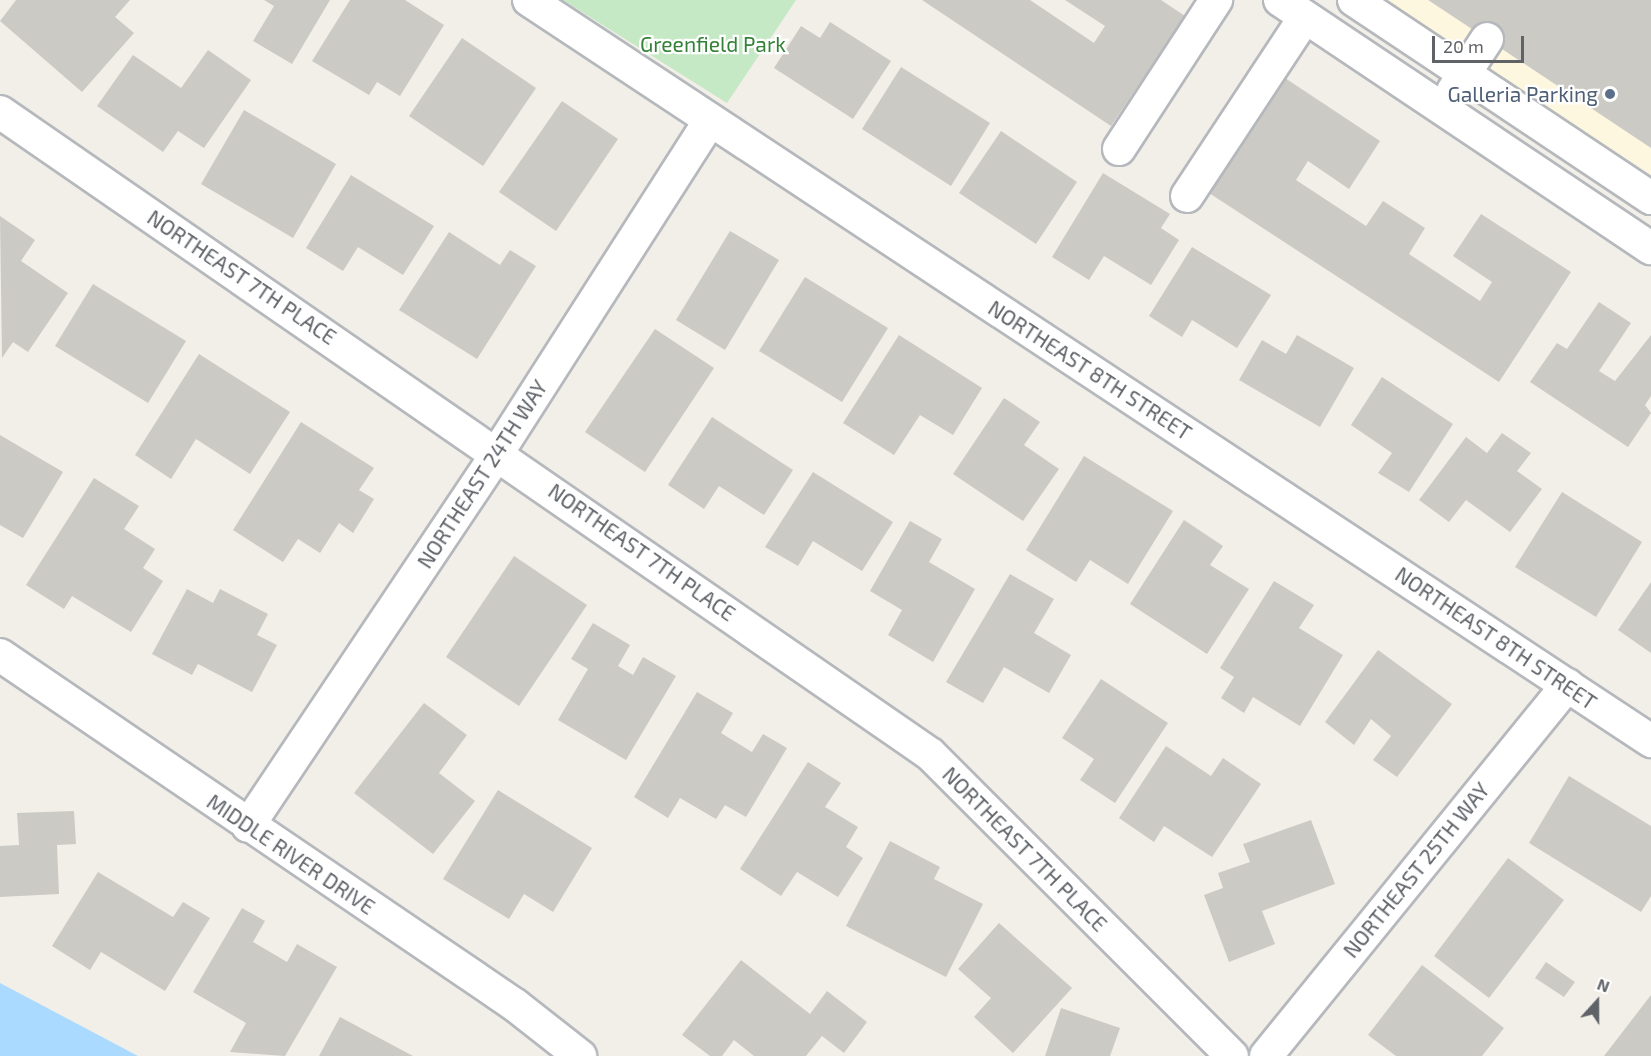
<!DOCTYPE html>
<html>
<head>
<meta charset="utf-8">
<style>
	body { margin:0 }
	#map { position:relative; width:1651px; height:1056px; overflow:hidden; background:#f1efe8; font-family:"Exo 2",sans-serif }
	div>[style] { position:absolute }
	.commercial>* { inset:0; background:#fef7e0 }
	.green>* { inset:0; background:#c5e8c5 }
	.water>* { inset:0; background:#aadaff }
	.building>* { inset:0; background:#cccac5 }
	.roads { filter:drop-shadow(2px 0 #b5b8bc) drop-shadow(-2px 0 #b5b8bc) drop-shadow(0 2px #b5b8bc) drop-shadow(0 -2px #b5b8bc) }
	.minor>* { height:32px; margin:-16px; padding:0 16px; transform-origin:16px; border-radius:16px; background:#fff }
	.dots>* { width:16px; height:16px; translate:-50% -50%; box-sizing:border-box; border:3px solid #fff; border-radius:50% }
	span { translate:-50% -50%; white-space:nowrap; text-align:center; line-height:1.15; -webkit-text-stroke:4.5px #fff; paint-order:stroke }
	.park-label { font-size:21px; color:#348238 }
	.service-label { font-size:21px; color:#4e5e75 }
	.right { translate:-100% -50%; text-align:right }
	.street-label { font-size:21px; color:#5f6368 }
	.north { position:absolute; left:1567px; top:972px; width:60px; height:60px; -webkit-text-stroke:4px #fff; paint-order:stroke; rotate:21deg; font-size:16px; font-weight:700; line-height:24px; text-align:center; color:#5f6368 }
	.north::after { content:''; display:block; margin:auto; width:21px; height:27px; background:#5f6368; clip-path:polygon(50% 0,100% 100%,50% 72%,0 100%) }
	.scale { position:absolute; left:1432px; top:36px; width:92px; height:27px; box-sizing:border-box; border:3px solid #5f6368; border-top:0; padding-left:8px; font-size:18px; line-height:21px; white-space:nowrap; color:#5f6368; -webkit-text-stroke:4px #fff; paint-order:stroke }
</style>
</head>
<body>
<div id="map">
	<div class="commercial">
		<i style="clip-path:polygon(1382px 0,1651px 0,1651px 175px)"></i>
	</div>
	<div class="green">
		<i style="clip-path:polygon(563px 0,796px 0,727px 103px)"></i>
	</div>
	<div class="water">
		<i style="clip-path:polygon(0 983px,138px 1056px,0 1056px)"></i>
	</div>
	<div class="building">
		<i style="clip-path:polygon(16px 0,130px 0,115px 17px,134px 33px,82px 92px,0 21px)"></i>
		<i style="clip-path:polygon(264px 0,330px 0,292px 64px,253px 41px,274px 6px)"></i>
		<i style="clip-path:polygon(350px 0,405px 0,444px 25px,400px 96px,377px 82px,369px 95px,312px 61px)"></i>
		<i style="clip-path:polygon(922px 0,1030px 0,1094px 43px,1105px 26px,1065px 0,1161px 0,1185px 16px,1111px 126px)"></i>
		<i style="clip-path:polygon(1428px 0,1651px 0,1651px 148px,1487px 39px)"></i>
		<i style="clip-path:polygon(830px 22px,891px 61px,853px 119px,774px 68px,801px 26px,820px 38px)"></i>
		<i style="clip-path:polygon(462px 38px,536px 88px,483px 166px,409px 116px)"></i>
		<i style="clip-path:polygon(208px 50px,251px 80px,204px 148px,178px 131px,163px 152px,97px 106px,133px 55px,181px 88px)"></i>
		<i style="clip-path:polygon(901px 67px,990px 123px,951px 186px,862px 129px)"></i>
		<i style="clip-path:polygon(1285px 78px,1380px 141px,1349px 189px,1308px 161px,1296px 180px,1366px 226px,1383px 201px,1425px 228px,1409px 254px,1480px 301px,1492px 282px,1453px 256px,1481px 214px,1571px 272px,1499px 382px,1209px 193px)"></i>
		<i style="clip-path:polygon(562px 101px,618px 139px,556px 231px,499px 192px)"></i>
		<i style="clip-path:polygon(244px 110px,336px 164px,293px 238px,201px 184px)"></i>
		<i style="clip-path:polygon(1001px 131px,1077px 182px,1036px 244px,959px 193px)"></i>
		<i style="clip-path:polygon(1103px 173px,1170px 214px,1161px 228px,1179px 240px,1151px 285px,1104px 256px,1089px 280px,1052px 257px)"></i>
		<i style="clip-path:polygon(351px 175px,434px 226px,403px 275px,358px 247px,343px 271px,306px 248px)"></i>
		<i style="clip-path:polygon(0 216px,35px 240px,21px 261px,68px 293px,28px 352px,13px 342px,2px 358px)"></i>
		<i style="clip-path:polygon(730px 231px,779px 260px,725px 350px,676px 320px)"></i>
		<i style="clip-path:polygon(449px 232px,500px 265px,510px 250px,536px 266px,477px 359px,399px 310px)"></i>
		<i style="clip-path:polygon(1192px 247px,1271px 295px,1237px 348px,1192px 320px,1182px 337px,1149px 316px)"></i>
		<i style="clip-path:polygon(805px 277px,888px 328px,842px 402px,759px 351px)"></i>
		<i style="clip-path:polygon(93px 284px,186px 341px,148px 403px,55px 346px)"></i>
		<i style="clip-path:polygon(1599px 302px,1631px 323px,1599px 371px,1615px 381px,1651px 335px,1651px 396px,1645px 405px,1651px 413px,1628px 447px,1530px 382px,1557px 343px,1567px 349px)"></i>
		<i style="clip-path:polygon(655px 329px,714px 368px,645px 472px,585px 432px)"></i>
		<i style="clip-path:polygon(899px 335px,982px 388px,953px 435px,920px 415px,894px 455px,843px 423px)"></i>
		<i style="clip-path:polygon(1297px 335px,1354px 368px,1320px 427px,1239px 380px,1262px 340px,1286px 354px)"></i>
		<i style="clip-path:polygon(199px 354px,290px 412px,250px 474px,196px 439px,171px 479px,135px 455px)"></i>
		<i style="clip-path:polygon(1382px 377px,1453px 424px,1409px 492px,1378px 473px,1392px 453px,1351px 425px)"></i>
		<i style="clip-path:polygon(1004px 398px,1040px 422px,1024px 445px,1059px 469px,1023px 521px,953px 474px)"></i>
		<i style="clip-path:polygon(712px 417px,793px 470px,764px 515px,719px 486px,704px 509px,668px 485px)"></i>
		<i style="clip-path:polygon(301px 422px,374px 468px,359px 490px,374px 499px,353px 533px,339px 523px,320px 553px,298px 539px,283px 562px,233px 530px)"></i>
		<i style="clip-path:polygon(1502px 433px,1531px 453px,1517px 471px,1542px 489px,1510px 532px,1466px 500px,1449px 522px,1419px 500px,1466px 437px,1487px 453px)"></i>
		<i style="clip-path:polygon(0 435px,63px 472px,23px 538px,0 525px)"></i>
		<i style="clip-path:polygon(1084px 456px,1173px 511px,1128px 584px,1090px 560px,1076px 582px,1026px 550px)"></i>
		<i style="clip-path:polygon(813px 472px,893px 522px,862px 571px,813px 541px,798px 566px,765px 547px)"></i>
		<i style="clip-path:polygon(94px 478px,139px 506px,124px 529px,155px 549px,143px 568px,163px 581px,131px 632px,72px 596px,64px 609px,26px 585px)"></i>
		<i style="clip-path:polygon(1562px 492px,1642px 542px,1596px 617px,1515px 567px)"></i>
		<i style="clip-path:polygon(1184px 520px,1223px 546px,1210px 565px,1249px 589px,1207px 654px,1130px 604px)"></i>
		<i style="clip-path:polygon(910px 521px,942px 539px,929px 562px,975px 589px,933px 662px,888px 635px,902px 610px,870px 591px)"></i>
		<i style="clip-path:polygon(514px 556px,587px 605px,519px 706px,446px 657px)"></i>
		<i style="clip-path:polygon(1010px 574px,1054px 599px,1034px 633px,1071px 655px,1049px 693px,1004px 667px,983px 703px,946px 682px)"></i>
		<i style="clip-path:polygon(1274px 581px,1314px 605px,1299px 628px,1343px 655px,1300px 726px,1253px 697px,1244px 713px,1221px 698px,1234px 677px,1220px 668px)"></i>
		<i style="clip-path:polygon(1651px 582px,1651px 653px,1618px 630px)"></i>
		<i style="clip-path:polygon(187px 589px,213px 603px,220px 589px,268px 614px,257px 635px,277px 645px,252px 692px,198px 664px,192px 675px,152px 654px)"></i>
		<i style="clip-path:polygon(593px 623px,630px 645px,618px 666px,633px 675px,643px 657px,676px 676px,626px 760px,558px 720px,588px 669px,571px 659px)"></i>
		<i style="clip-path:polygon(1378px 650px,1452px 704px,1397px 777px,1373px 760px,1391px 736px,1371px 719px,1354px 745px,1325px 722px)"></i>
		<i style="clip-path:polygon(1101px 679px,1168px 723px,1115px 803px,1080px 780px,1094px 759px,1062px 738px)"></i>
		<i style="clip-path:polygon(697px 692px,733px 713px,721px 733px,752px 752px,763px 734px,787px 748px,746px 817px,725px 805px,716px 819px,680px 798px,668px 818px,634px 797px)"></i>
		<i style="clip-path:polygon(424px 703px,467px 735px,439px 773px,475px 801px,433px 854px,354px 793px)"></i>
		<i style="clip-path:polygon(1166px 746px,1211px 776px,1223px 758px,1261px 784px,1212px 857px,1164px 826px,1154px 842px,1119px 818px)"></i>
		<i style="clip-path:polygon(808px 762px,841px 783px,825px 807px,858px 827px,846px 847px,863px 858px,838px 897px,797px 872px,781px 896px,740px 869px)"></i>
		<i style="clip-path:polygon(1569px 776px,1651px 826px,1651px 896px,1641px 912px,1529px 843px)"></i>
		<i style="clip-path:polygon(498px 790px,592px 848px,553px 912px,524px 894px,509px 919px,443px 879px)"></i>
		<i style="clip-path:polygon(74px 811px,76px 844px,57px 845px,59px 894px,0 897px,0 846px,19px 845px,17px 813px)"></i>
		<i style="clip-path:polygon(1311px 820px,1335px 884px,1262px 911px,1275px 944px,1229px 962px,1204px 895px,1223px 888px,1218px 873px,1250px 862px,1243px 844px)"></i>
		<i style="clip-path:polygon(890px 841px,940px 867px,934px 879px,983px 904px,946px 977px,846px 926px)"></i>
		<i style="clip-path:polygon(1508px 858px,1564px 900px,1489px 998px,1434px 956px)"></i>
		<i style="clip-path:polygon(98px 872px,173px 917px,183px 902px,210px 918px,165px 991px,101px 952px,90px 970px,52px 946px)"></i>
		<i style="clip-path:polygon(242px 908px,265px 921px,253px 942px,287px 962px,297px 944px,337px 967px,285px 1056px,230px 1052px,246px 1023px,193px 992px)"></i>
		<i style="clip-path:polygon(999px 923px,1072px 988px,1013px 1053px,974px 1017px,991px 998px,958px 969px)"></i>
		<i style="clip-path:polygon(741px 960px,810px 1014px,827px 991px,867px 1022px,844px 1053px,822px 1036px,806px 1056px,754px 1056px,734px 1040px,722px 1056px,710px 1056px,682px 1035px)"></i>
		<i style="clip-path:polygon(1546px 962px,1575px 982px,1564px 997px,1535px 978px)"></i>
		<i style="clip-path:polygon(1422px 965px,1504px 1028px,1482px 1056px,1396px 1056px,1368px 1035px)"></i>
		<i style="clip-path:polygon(1651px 995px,1651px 1056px,1604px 1056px)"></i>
		<i style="clip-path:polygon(1061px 1008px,1120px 1028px,1110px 1056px,1045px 1056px)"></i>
		<i style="clip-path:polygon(340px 1017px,413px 1056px,319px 1056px)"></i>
	</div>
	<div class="roads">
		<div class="minor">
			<i style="left:529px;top:0;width:1345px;rotate:33.44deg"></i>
			<i style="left:1280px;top:0;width:446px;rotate:33.8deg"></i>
			<i style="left:1354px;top:0;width:357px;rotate:33.7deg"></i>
			<i style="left:1453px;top:91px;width:62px;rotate:-56.8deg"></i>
			<i style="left:0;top:112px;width:1130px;rotate:34.62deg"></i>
			<i style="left:930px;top:754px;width:427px;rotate:45deg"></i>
			<i style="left:1119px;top:149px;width:178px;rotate:-56.9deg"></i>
			<i style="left:1187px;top:196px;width:214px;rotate:-56.6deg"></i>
			<i style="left:0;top:655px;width:623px;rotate:34.2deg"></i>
			<i style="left:515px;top:1005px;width:83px;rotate:38.1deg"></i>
			<i style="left:248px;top:826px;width:450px;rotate:-56.2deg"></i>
			<i style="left:498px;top:452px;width:394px;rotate:-57.4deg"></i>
			<i style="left:1266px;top:1056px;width:478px;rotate:-50.9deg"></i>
		</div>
	</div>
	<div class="dots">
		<i style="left:1610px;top:94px;background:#5c6f8a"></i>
	</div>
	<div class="park-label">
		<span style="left:713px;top:44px">Greenfield Park</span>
	</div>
	<div class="service-label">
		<span class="right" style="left:1598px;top:94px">Galleria Parking</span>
	</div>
	<div class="street-label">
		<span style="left:242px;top:277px;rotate:34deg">NORTHEAST 7TH PLACE</span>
		<span style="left:1090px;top:370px;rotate:33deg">NORTHEAST 8TH STREET</span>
		<span style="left:482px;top:474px;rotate:-57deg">NORTHEAST 24TH WAY</span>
		<span style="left:642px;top:552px;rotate:35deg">NORTHEAST 7TH PLACE</span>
		<span style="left:1496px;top:638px;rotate:34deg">NORTHEAST 8TH STREET</span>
		<span style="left:1025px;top:849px;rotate:45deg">NORTHEAST 7TH PLACE</span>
		<span style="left:291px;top:854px;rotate:34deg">MIDDLE RIVER DRIVE</span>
		<span style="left:1416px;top:870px;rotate:-51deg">NORTHEAST 25TH WAY</span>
	</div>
	<div class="north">N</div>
	<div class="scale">20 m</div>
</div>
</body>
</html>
